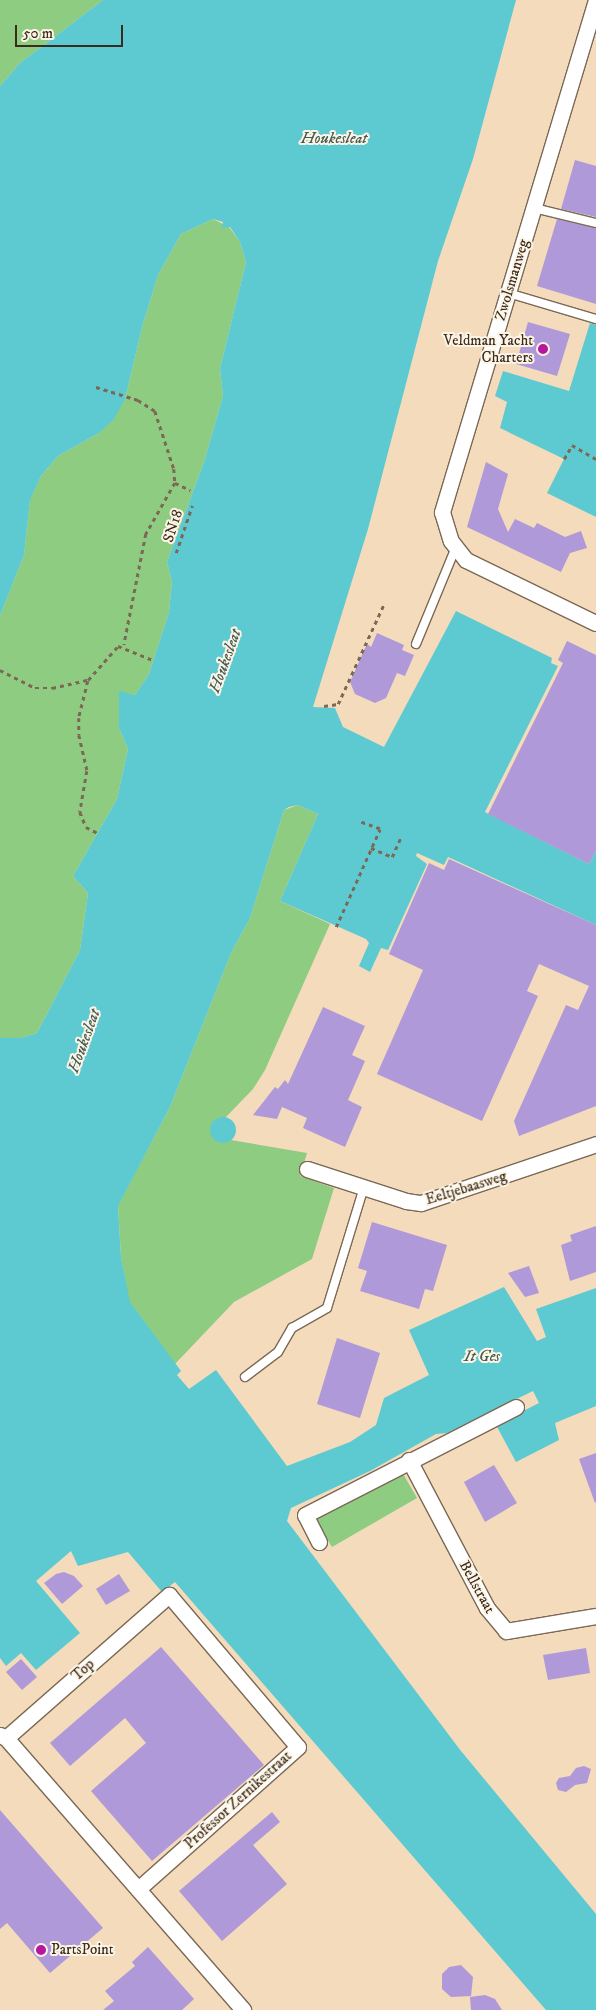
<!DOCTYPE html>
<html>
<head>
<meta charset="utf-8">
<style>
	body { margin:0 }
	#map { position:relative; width:596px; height:2010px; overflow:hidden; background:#f3dbbb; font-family:"IM FELL DW Pica",serif }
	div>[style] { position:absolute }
	.green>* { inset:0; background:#8ecc82 }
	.water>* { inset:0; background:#5dcad1 }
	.round { border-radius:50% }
	.building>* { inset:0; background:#af99d8 }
	.path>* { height:2.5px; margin-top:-1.25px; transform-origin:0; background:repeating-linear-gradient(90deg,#7b6855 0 4px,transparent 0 8px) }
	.roads { filter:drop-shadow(1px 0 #7b6855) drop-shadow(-1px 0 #7b6855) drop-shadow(0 1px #7b6855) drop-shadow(0 -1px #7b6855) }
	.service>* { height:8px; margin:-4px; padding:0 4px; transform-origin:4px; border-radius:4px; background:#fff }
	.minor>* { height:15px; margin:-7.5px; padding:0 7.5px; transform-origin:7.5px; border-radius:7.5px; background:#fff }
	.dots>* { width:14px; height:14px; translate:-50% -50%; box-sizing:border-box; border:2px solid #fcf5e5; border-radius:50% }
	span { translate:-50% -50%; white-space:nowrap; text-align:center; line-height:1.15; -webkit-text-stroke:4px #fcf5e5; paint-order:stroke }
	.street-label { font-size:15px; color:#3b2a1e }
	.poi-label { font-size:15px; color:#3b2a1e }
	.right { translate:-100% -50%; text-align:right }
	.left { translate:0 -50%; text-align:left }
	.water-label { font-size:16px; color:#455a54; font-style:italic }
	.scale { position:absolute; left:15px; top:25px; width:108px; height:22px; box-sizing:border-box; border:2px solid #3b2a1e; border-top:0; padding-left:6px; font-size:15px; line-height:18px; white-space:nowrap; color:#3b2a1e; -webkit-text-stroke:4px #fcf5e5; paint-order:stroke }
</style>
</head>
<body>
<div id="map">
	<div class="green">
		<i style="clip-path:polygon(0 0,103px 0,20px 63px,0 86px)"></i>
		<i style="clip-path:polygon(213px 219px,229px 227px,240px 242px,246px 262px,220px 368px,223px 396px,204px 462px,167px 562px,172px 582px,169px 612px,149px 674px,135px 695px,119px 692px,119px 728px,128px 749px,117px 799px,73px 876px,88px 893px,80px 950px,37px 1033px,21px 1038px,0 1038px,0 616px,24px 555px,30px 499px,41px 476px,58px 456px,99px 433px,125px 399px,143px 324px,158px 275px,181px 234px)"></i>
		<i style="clip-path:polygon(298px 805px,318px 814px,280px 901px,330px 924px,265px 1070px,253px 1089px,226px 1117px,231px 1140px,307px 1153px,300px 1176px,334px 1188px,312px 1259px,234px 1302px,175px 1364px,129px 1302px,121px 1257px,118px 1205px,170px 1107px,231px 953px,250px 918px,284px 810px)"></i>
		<i style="clip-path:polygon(402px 1472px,417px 1498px,332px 1547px,313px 1517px)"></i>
	</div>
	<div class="water">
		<i style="clip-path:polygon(103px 0,516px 0,473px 159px,438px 261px,368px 529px,313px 707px,335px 708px,343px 727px,384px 747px,456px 611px,552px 658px,551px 663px,558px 666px,485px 812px,589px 864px,596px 851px,596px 925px,448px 857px,444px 865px,417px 853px,416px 856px,427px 864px,388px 950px,381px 948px,370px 972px,359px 966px,369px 943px,366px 939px,280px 901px,318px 814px,298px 805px,289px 807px,284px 810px,250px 918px,231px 953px,170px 1107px,118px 1206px,121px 1257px,130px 1302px,181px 1371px,177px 1375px,189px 1389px,216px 1370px,287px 1466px,350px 1442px,376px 1425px,384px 1398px,429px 1375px,409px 1330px,504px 1287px,537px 1341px,546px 1337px,536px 1309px,596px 1288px,596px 1406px,555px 1423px,559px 1440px,516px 1462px,496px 1425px,539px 1403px,533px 1391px,447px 1433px,436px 1434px,370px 1471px,291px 1508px,287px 1521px,461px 1751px,596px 1914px,596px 2010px,546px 2010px,175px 1582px,162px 1592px,128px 1552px,78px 1566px,71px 1551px,36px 1581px,80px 1633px,36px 1670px,21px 1653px,6px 1666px,0 1658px,0 1038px,21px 1038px,37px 1033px,80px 950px,88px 893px,73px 876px,117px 799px,128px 749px,119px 728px,119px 691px,135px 695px,149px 674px,169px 612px,172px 582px,167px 562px,204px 462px,223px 396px,220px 368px,246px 262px,240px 242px,230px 227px,222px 228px,223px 222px,213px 219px,181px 234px,158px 275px,143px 324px,125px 399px,114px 419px,99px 433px,58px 456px,41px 476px,30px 500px,24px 555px,0 616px,0 86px,20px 63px)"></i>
		<i style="clip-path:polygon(590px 323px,596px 325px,596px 517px,547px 493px,564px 459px,500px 428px,507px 402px,495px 396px,503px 371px,569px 391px)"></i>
		<i class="round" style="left:210px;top:1117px;width:26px;height:26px"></i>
	</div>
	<div class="building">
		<i style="clip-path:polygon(575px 160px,596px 166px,596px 217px,561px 209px)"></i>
		<i style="clip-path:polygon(557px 219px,596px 228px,596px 304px,537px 286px)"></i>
		<i style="clip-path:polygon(528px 322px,570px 334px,557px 376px,516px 364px)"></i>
		<i style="clip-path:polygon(486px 462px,508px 474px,498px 509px,508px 532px,515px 519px,534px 528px,537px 523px,565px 537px,581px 531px,587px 548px,570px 553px,561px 572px,467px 527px)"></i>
		<i style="clip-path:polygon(377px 633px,404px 645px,402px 650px,414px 655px,405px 676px,397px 673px,386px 698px,375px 703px,355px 694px,350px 682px,367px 644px,371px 647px)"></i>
		<i style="clip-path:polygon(567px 641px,596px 655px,596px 851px,589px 864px,488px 814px,563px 663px,558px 660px)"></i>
		<i style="clip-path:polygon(449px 859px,596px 925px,596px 1106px,519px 1136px,514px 1121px,566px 1005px,578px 1010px,589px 986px,539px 964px,527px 991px,538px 996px,482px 1121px,377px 1074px,423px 970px,389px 954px,429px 863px,444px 870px)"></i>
		<i style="clip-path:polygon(323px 1007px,365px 1026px,352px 1055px,365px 1061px,348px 1100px,362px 1107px,345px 1147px,303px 1128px,307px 1118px,282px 1107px,277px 1119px,253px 1115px,275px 1087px,278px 1089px,285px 1080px,288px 1084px)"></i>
		<i style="clip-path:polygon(372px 1222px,447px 1245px,433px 1291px,425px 1289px,419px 1309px,360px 1291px,367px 1271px,358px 1268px)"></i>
		<i style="clip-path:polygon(596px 1226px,596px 1272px,570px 1281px,561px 1245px,572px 1241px,570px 1235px)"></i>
		<i style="clip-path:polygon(529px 1266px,539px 1293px,525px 1297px,508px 1273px)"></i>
		<i style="clip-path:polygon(337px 1338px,380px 1353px,360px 1418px,317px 1404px)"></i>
		<i style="clip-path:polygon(596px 1453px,596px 1502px,595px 1503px,579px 1459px)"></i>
		<i style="clip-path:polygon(494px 1465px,517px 1503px,485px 1522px,464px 1482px)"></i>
		<i style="clip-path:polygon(64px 1572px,74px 1576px,83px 1586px,62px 1604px,44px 1583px,56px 1574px)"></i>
		<i style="clip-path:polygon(119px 1574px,130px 1591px,106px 1605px,96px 1589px)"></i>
		<i style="clip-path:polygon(161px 1647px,264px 1765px,152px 1861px,91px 1791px,146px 1743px,125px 1718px,70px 1766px,50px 1743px)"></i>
		<i style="clip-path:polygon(586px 1648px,590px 1673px,548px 1680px,543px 1655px)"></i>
		<i style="clip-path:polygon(21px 1659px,37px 1677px,22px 1690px,6px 1672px)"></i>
		<i style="clip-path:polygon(584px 1766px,591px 1769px,587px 1783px,575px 1785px,566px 1792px,558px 1790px,556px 1783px,559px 1778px,570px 1776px,576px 1768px)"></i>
		<i style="clip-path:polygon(0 1810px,103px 1928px,50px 1973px,7px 1923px,0 1929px)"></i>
		<i style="clip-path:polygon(272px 1812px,280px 1822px,253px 1845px,287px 1884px,222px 1941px,179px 1891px)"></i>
		<i style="clip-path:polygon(148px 1947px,194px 1999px,182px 2010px,103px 2010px,114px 2001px,105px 1991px,135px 1966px,132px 1962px)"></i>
		<i style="clip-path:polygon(461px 1965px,473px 1977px,471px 1996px,451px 1997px,442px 1989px,442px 1974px,449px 1967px)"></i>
		<i style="clip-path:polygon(485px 1995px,495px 1999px,502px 2010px,471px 2010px,470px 1997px)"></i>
	</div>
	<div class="path">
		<i style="left:96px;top:387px;width:44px;rotate:17.2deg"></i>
		<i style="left:138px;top:400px;width:20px;rotate:33deg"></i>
		<i style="left:155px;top:411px;width:61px;rotate:71.9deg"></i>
		<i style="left:174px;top:469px;width:14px;rotate:86deg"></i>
		<i style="left:175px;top:483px;width:59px;rotate:119.6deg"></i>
		<i style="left:146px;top:534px;width:113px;rotate:101.2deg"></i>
		<i style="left:564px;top:459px;width:16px;rotate:-60deg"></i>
		<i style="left:572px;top:445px;width:28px;rotate:30deg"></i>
		<i style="left:175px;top:483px;width:17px;rotate:25deg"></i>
		<i style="left:176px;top:553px;width:50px;rotate:-71.2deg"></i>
		<i style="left:0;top:670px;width:39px;rotate:27deg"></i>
		<i style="left:35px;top:688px;width:17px"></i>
		<i style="left:52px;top:688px;width:37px;rotate:-13deg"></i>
		<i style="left:88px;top:680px;width:45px;rotate:-48.6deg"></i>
		<i style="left:118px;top:646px;width:38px;rotate:22deg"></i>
		<i style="left:88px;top:681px;width:38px;rotate:104deg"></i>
		<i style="left:79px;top:718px;width:17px;rotate:90deg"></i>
		<i style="left:79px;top:735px;width:37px;rotate:77deg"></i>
		<i style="left:87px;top:771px;width:42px;rotate:99.7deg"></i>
		<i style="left:80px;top:812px;width:16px;rotate:68deg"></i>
		<i style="left:86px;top:827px;width:13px;rotate:27deg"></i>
		<i style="left:324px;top:706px;width:14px;rotate:-8deg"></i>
		<i style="left:338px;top:704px;width:110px;rotate:-65.3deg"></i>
		<i style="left:371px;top:848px;width:23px;rotate:23deg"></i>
		<i style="left:392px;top:857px;width:22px;rotate:-66deg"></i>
		<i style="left:336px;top:927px;width:107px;rotate:-65.8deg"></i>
		<i style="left:380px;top:829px;width:23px;rotate:-160deg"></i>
	</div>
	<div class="roads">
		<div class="service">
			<i style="left:534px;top:208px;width:64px;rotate:13.6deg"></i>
			<i style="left:508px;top:293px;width:92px;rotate:16.5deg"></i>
			<i style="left:416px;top:644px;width:105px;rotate:-67.6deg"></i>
			<i style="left:245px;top:1377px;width:41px;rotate:-37.1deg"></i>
			<i style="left:278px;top:1352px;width:28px;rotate:-60deg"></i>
			<i style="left:292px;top:1328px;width:40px;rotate:-29.7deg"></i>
			<i style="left:327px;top:1308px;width:127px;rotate:-73deg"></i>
		</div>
		<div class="minor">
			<i style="left:596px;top:0;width:535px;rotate:106.74deg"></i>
			<i style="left:442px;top:512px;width:30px;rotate:73deg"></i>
			<i style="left:451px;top:541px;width:24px;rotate:52deg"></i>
			<i style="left:466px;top:560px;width:144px;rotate:25.9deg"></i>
			<i style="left:307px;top:1169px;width:104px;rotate:17.9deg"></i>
			<i style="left:406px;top:1201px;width:15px;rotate:8deg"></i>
			<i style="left:421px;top:1203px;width:185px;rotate:-18.6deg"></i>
			<i style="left:409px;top:1460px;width:167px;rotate:62.2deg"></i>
			<i style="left:487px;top:1608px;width:30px;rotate:50deg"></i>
			<i style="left:506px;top:1631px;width:91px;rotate:-9.5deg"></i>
			<i style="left:319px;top:1542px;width:30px;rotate:-117deg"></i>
			<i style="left:305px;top:1515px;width:237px;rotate:-27.1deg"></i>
			<i style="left:0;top:1735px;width:7px;rotate:27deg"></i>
			<i style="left:6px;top:1738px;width:217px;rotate:-41.3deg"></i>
			<i style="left:169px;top:1595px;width:199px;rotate:49.7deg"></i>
			<i style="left:298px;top:1747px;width:214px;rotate:138.4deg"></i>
			<i style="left:6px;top:1738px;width:361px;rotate:48.9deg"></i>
		</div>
	</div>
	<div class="dots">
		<i style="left:543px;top:349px;background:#b5179e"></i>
		<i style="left:41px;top:1950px;background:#b5179e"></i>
	</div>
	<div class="street-label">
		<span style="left:512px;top:280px;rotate:-73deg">Zwolsmanweg</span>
		<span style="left:173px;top:526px;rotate:-72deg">SN18</span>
		<span style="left:466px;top:1188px;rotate:-17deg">Eeltjebaasweg</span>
		<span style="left:477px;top:1587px;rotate:61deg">Bellstraat</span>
		<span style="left:83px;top:1670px;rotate:-42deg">Top</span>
		<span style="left:238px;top:1800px;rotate:-42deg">Professor Zernikestraat</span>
	</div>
	<div class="poi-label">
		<span class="right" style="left:533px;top:349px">Veldman Yacht<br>Charters</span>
		<span class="left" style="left:51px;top:1950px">PartsPoint</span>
	</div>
	<div class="water-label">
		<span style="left:334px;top:138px">Houkesleat</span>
		<span style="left:225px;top:661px;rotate:-70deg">Houkesleat</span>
		<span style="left:84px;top:1041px;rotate:-70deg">Houkesleat</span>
		<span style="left:482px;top:1356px">It Ges</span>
	</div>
	<div class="scale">50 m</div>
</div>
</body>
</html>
